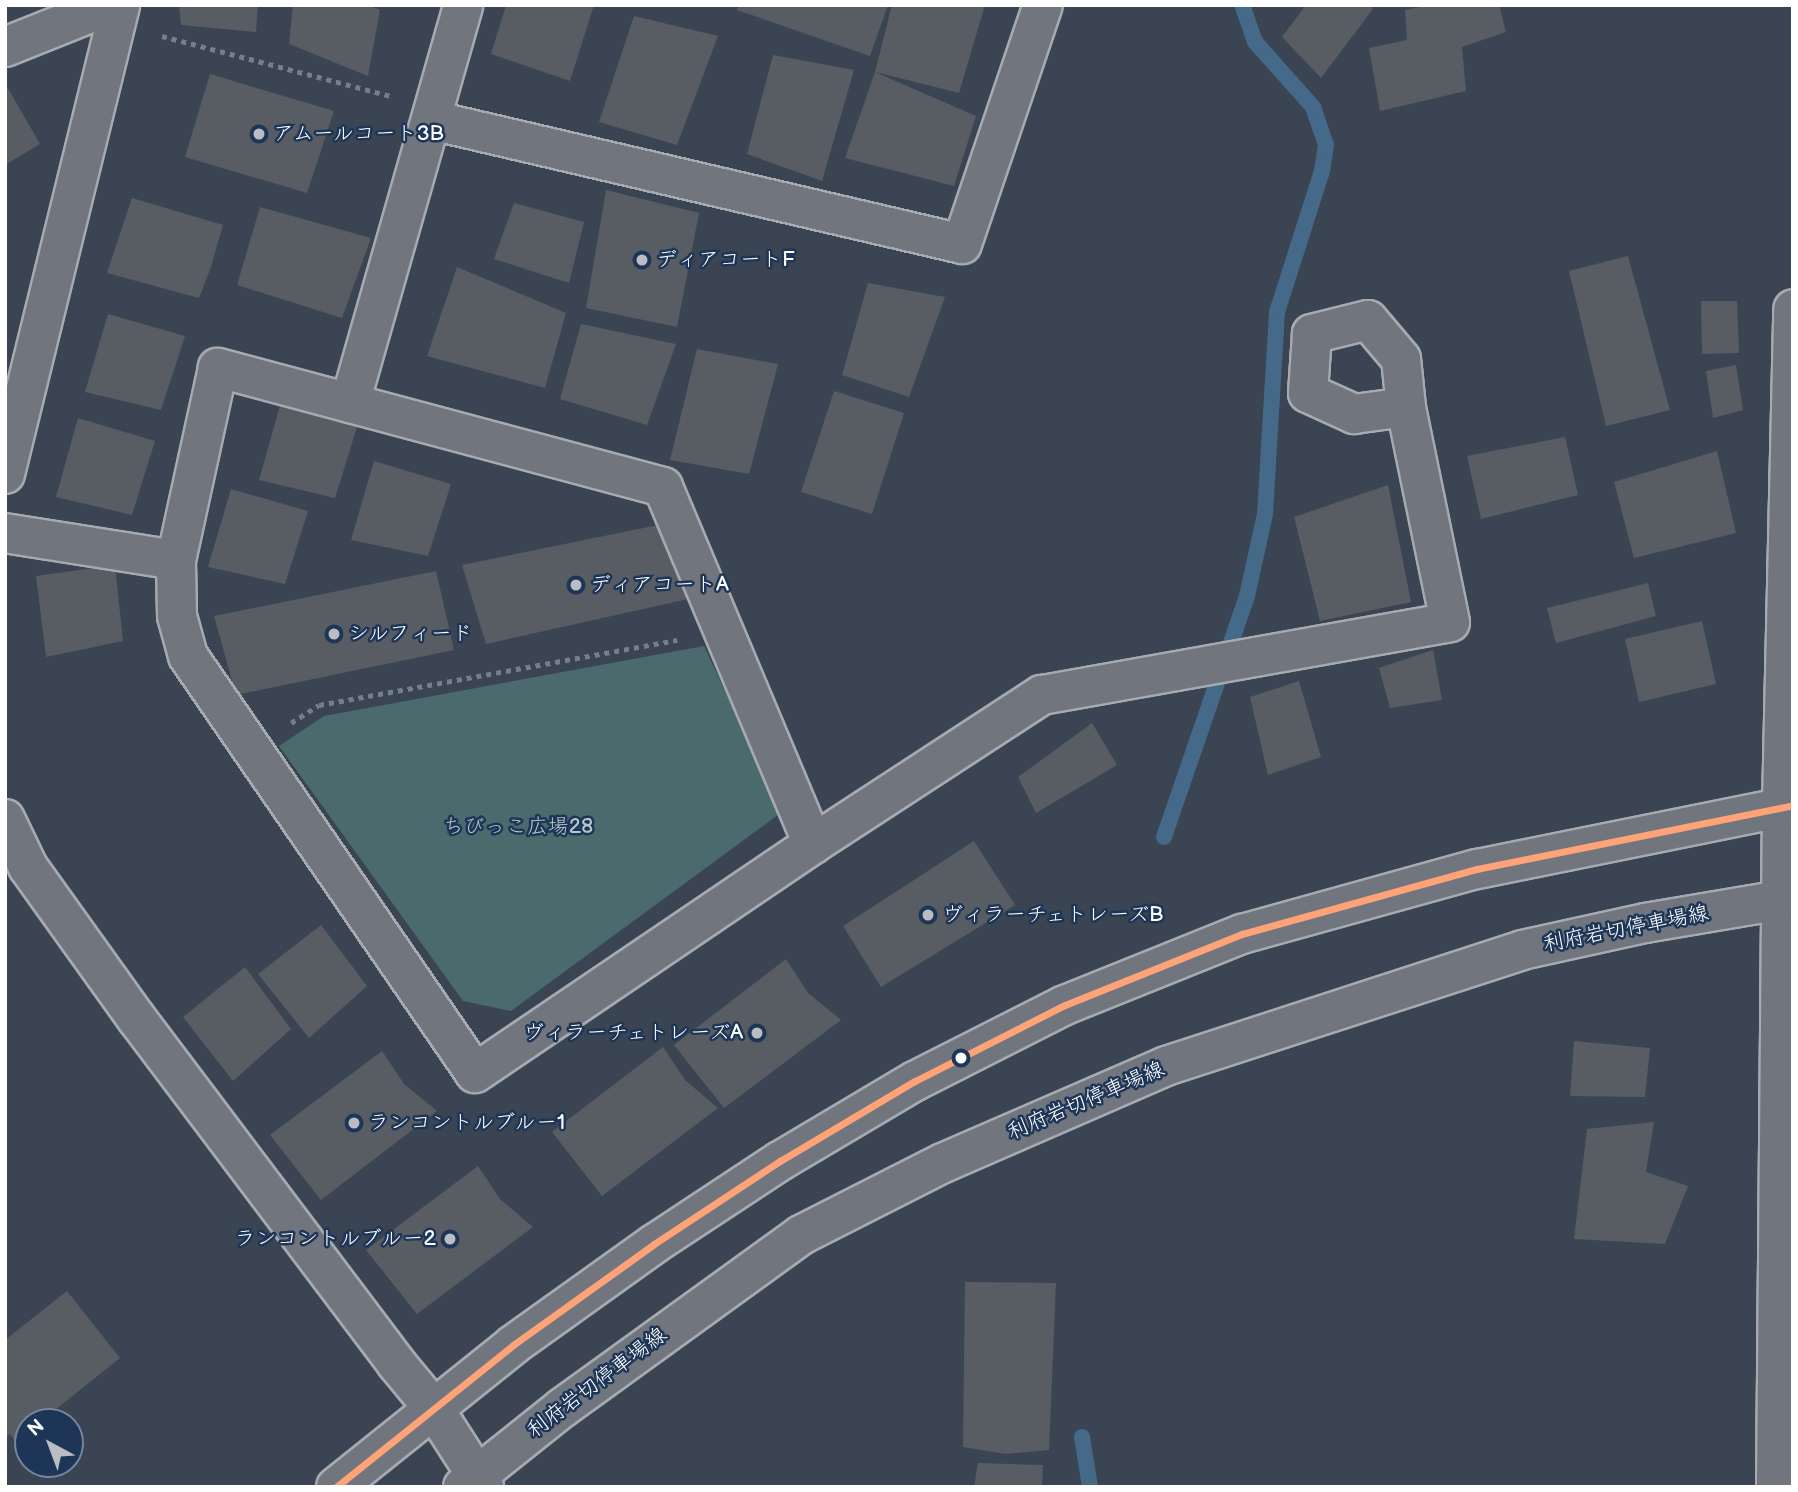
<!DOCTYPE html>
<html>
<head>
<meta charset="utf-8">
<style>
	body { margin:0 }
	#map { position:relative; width:1798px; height:1492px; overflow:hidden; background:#3a4452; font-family:"Balsamiq Sans","Klee One",sans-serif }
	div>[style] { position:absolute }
	.green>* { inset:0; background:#4a6a6e }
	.stream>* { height:16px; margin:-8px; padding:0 8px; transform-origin:8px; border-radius:8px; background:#456989 }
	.building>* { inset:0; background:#585d64 }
	.path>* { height:4.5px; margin-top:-2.25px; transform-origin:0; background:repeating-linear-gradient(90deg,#777e86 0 5px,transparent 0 10px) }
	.roads { filter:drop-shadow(2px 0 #a6abb1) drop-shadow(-2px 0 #a6abb1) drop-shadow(0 2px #a6abb1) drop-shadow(0 -2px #a6abb1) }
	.minor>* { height:38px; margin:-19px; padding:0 19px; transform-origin:19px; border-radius:19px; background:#70757e }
	.major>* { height:38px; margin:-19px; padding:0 19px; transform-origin:19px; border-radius:19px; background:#70757e }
	.bus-1>* { height:7px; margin:-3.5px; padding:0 3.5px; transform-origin:3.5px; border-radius:3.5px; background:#fea277 }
	.dots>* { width:19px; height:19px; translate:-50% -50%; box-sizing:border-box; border:4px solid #1d3557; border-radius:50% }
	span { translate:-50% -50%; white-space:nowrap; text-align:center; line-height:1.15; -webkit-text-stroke:5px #1d3557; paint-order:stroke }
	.poi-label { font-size:21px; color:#fff }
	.left { translate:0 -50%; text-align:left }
	.right { translate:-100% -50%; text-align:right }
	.park-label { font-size:21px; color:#b8c6c7 }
	.street-label { font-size:21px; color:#fff }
	.frame { position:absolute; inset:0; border:7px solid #fff; pointer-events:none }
	.north { position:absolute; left:14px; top:1408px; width:70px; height:70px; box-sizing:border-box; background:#1d3557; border:2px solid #77869a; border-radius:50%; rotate:319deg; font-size:19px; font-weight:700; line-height:28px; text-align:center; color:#fff }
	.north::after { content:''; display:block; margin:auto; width:24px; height:32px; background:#babec2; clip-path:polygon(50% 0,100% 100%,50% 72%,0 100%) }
</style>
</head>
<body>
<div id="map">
	<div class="green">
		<i style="clip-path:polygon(704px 646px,782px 812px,511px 1011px,463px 1001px,279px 746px,324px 716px)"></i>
	</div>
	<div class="stream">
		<i style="left:1164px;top:837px;width:255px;rotate:-71deg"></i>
		<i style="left:1247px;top:596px;width:84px;rotate:-77.6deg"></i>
		<i style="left:1265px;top:514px;width:202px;rotate:-86.6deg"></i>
		<i style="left:1277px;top:312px;width:148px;rotate:-72.3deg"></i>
		<i style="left:1322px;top:171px;width:26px;rotate:-81deg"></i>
		<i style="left:1326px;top:145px;width:40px;rotate:-108.9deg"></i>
		<i style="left:1313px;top:107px;width:87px;rotate:-131.7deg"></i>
		<i style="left:1255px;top:42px;width:39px;rotate:-109deg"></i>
		<i style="left:1082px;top:1437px;width:51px;rotate:80.9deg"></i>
	</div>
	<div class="building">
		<i style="clip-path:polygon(179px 5px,258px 5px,256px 32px,181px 25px)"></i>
		<i style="clip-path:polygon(293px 5px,368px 5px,380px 10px,368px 76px,289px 44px)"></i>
		<i style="clip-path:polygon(506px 5px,594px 5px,570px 81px,491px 54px)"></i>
		<i style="clip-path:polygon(739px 5px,888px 5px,870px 56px,737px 10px)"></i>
		<i style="clip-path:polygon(892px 5px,985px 5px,959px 93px,875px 72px)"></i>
		<i style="clip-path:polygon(1306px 5px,1369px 5px,1373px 9px,1321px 78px,1282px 37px)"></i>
		<i style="clip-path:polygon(1430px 5px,1499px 5px,1506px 32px,1462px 47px,1466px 91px,1380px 111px,1369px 48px,1407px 40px,1405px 10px)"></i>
		<i style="clip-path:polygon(634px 16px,718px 36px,677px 145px,599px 122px)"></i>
		<i style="clip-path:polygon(773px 55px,854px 70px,822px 181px,747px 154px)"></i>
		<i style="clip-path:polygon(875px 72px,976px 116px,954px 186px,845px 158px)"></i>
		<i style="clip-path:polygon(210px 74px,334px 111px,307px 193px,185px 157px)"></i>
		<i style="clip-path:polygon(5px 83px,40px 144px,5px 165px)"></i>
		<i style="clip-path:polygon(606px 190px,699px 213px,677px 327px,586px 308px)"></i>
		<i style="clip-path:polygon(132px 198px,223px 225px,211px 267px,199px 298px,107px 273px)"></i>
		<i style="clip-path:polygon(514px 203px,584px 222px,569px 283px,494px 259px)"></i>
		<i style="clip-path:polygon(260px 207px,371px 238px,342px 318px,237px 285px)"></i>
		<i style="clip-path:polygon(1628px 256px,1670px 410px,1606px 426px,1569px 271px)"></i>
		<i style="clip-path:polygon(457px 267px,566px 313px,545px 388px,427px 356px)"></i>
		<i style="clip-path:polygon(868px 283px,945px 297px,909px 397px,842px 375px)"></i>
		<i style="clip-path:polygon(1701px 301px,1737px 301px,1739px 353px,1702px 354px)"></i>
		<i style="clip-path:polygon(108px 314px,185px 336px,161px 410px,85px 392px)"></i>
		<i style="clip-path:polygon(581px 324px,676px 344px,647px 425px,560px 399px)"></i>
		<i style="clip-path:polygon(697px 349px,778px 364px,749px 474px,670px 460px)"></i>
		<i style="clip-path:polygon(1736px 365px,1743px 410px,1713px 418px,1706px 371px)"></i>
		<i style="clip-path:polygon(834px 391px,904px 413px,872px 514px,801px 492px)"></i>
		<i style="clip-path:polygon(281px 402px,358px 424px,335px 498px,259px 480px)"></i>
		<i style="clip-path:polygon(78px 418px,155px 441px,132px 515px,56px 497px)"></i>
		<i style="clip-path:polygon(1565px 437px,1578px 495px,1481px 519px,1467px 456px)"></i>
		<i style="clip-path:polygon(1717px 451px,1736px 533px,1634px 558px,1614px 482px)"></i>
		<i style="clip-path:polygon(374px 461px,451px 484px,428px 556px,351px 540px)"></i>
		<i style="clip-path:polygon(1388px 485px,1411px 602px,1320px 621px,1294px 517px)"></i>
		<i style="clip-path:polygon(231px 489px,308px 511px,285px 584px,208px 567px)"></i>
		<i style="clip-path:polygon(668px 523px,688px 599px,486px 644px,462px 565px)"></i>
		<i style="clip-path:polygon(115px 565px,123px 641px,46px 657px,36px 576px)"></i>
		<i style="clip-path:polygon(436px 571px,454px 650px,236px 695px,214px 616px)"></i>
		<i style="clip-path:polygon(1648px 583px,1656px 616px,1556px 643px,1547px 608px)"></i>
		<i style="clip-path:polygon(1702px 621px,1716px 684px,1639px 702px,1625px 639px)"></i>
		<i style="clip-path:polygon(1433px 650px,1442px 700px,1390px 708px,1379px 668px)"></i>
		<i style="clip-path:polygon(1299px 681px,1321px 757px,1268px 775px,1250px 697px)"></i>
		<i style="clip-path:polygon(1092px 723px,1117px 765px,1036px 813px,1018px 777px)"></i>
		<i style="clip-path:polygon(974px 841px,1015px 905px,881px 987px,843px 926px)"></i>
		<i style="clip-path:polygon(321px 925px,367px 986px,309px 1038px,258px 974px)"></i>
		<i style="clip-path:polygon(786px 959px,808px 993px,841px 1020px,724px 1108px,674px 1045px)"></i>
		<i style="clip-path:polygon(245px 967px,291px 1029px,233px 1081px,183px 1017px)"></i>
		<i style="clip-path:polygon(1574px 1041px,1650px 1048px,1645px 1097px,1570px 1096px)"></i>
		<i style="clip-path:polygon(663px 1047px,685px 1080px,718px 1108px,602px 1196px,552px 1132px)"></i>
		<i style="clip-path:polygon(382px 1051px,404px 1084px,437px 1111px,321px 1200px,270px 1135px)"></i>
		<i style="clip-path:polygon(1654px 1122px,1646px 1172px,1688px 1186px,1665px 1244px,1574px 1239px,1587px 1129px)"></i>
		<i style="clip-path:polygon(478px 1166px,500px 1199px,533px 1227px,417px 1314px,366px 1250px)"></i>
		<i style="clip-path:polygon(965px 1282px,1056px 1283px,1049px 1450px,1005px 1454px,963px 1447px)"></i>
		<i style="clip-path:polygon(67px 1291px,120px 1358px,40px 1422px,28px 1422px,28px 1432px,16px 1442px,10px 1434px,5px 1437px,5px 1340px)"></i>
		<i style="clip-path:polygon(978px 1463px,1043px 1465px,1042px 1487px,974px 1487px)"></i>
	</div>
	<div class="path">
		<i style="left:162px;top:36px;width:236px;rotate:14.7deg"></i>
		<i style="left:291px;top:723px;width:33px;rotate:-33deg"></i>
		<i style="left:319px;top:705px;width:364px;rotate:-10.3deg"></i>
	</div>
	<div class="roads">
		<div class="minor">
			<i style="left:5px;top:47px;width:113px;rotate:-21.8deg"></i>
			<i style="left:431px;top:120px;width:545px;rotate:13.14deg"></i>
			<i style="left:962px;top:244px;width:252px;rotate:-71.3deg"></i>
			<i style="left:350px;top:403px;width:414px;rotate:-74.1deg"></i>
			<i style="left:5px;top:474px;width:483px;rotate:-76.2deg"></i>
			<i style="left:5px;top:533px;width:173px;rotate:9deg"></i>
			<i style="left:5px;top:819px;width:53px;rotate:64.4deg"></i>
			<i style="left:28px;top:867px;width:187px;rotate:54.4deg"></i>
			<i style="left:137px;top:1019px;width:431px;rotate:53deg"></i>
			<i style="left:396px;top:1363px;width:60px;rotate:50.4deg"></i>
			<i style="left:434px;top:1409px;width:93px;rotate:57.3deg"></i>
			<i style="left:813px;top:844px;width:387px;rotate:-112.8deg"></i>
			<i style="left:663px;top:487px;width:461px;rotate:-165deg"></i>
			<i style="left:218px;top:368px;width:197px;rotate:102.3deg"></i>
			<i style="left:176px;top:560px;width:56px;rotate:89deg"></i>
			<i style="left:177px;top:616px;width:41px;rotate:74.6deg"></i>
			<i style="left:188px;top:656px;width:506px;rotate:55.46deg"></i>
			<i style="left:475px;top:1073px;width:408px;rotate:-34.1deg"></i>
			<i style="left:813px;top:844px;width:273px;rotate:-33.1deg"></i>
			<i style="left:1042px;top:695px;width:414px;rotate:-10.1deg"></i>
			<i style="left:1450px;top:622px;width:219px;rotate:-101.6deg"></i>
			<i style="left:1406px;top:407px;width:48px;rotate:-95.9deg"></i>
			<i style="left:1401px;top:359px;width:51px;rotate:-130.2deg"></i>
			<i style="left:1368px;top:320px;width:58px;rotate:166deg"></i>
			<i style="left:1312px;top:334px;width:59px;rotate:93.9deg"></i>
			<i style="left:1308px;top:393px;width:51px;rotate:24.5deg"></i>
			<i style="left:1354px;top:414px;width:52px;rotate:-7.7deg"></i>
			<i style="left:1776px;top:1487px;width:682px;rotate:-89.5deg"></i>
			<i style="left:1782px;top:805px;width:496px;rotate:-88.7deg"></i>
		</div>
		<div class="major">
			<i style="left:336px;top:1487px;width:227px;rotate:-38.7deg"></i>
			<i style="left:513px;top:1345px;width:173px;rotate:-35.6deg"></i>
			<i style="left:654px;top:1244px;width:151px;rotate:-33.4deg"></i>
			<i style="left:780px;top:1161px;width:157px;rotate:-30.7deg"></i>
			<i style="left:915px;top:1081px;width:168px;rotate:-26.9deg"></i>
			<i style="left:1065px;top:1005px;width:191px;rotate:-21.9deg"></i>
			<i style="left:1242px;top:934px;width:244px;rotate:-15.5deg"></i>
			<i style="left:1477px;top:869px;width:322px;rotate:-11.4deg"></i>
			<i style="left:463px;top:1487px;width:127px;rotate:-38.6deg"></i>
			<i style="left:562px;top:1408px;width:295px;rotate:-35.9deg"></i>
			<i style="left:801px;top:1235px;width:159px;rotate:-26.9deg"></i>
			<i style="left:943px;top:1163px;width:243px;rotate:-23.5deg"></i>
			<i style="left:1166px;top:1066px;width:374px;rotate:-18deg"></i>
			<i style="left:1522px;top:950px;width:126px;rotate:-12.4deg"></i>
			<i style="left:1645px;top:923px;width:150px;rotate:-9.6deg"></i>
		</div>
	</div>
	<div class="bus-1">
		<i style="left:336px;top:1487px;width:227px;rotate:-38.7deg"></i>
		<i style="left:513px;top:1345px;width:173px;rotate:-35.6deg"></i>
		<i style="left:654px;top:1244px;width:151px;rotate:-33.4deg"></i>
		<i style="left:780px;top:1161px;width:157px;rotate:-30.7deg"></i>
		<i style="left:915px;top:1081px;width:168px;rotate:-26.9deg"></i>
		<i style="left:1065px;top:1005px;width:191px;rotate:-21.9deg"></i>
		<i style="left:1242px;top:934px;width:244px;rotate:-15.5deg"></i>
		<i style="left:1477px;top:869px;width:322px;rotate:-11.4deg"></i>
	</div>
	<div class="dots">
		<i style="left:259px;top:134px;background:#babec2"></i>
		<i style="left:642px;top:260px;background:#babec2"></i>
		<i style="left:576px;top:585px;background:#babec2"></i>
		<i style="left:334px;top:634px;background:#babec2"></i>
		<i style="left:928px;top:915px;background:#babec2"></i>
		<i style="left:757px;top:1033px;background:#babec2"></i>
		<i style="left:961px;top:1058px;background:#fff"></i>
		<i style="left:354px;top:1123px;background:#babec2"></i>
		<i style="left:450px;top:1239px;background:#babec2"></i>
	</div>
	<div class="poi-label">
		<span class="left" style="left:273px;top:134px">アムールコート3B</span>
		<span class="left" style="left:656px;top:260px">ディアコートF</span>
		<span class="left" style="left:590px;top:585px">ディアコートA</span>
		<span class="left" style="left:348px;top:634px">シルフィード</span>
		<span class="left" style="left:942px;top:915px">ヴィラーチェトレーズB</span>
		<span class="right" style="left:743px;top:1033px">ヴィラーチェトレーズA</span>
		<span class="left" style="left:368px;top:1123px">ランコントルブルー1</span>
		<span class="right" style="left:436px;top:1239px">ランコントルブルー2</span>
	</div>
	<div class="park-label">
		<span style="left:518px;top:827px">ちびっこ広場28</span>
	</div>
	<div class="street-label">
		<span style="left:1626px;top:929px;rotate:-11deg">利府岩切停車場線</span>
		<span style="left:1086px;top:1101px;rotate:-23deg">利府岩切停車場線</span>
		<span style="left:597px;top:1383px;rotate:-37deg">利府岩切停車場線</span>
	</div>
	<div class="frame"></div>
	<div class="north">N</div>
</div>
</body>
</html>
